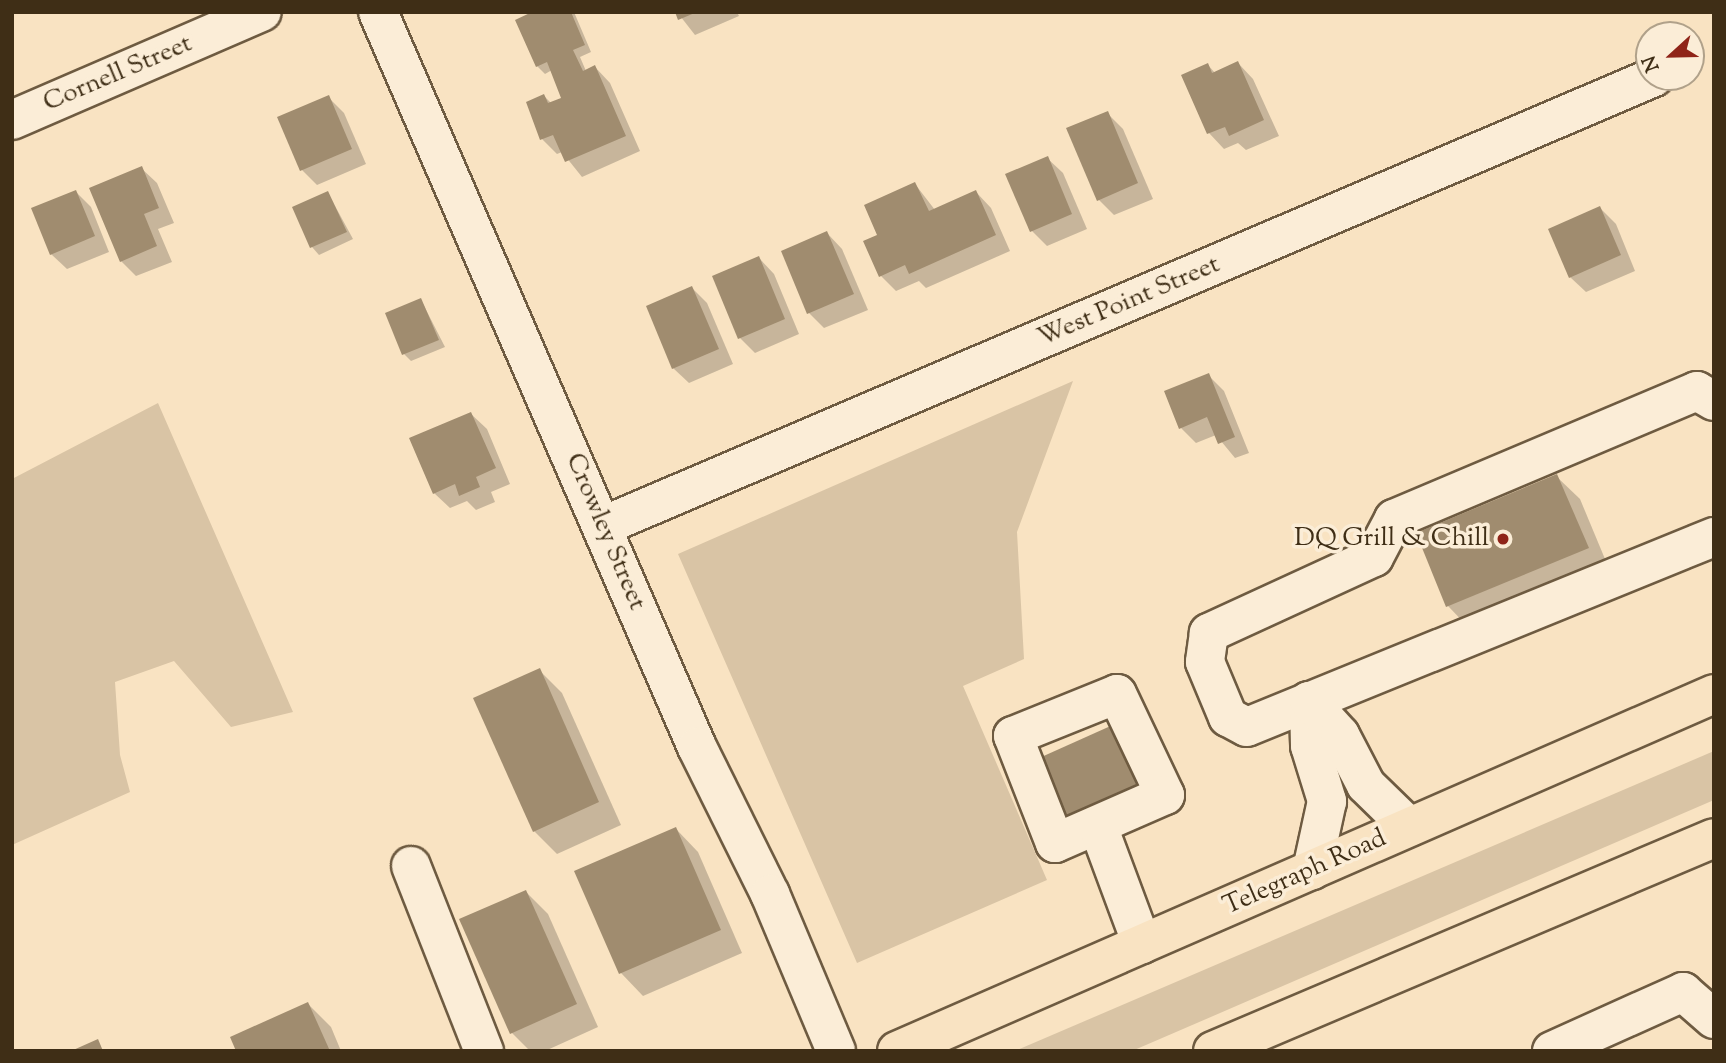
<!DOCTYPE html>
<html>
<head>
<meta charset="utf-8">
<style>
	body { margin:0 }
	#map { position:relative; width:1726px; height:1063px; overflow:hidden; background:#f9e3c2; font-family:"Sorts Mill Goudy",serif }
	div>[style] { position:absolute }
	.green>* { inset:0; background:#d9c4a5 }
	.shadow>* { inset:0; background:#0003 }
	.building>* { inset:0; background:#a08c6f }
	.roads { filter:drop-shadow(2px 0 #6e5b41) drop-shadow(-2px 0 #6e5b41) drop-shadow(0 2px #6e5b41) drop-shadow(0 -2px #6e5b41) }
	.minor>* { height:38px; margin:-19px; padding:0 19px; transform-origin:19px; border-radius:19px; background:#fbedd7 }
	.major>* { height:38px; margin:-19px; padding:0 19px; transform-origin:19px; border-radius:19px; background:#f9e3c2 }
	.dots>* { width:19px; height:19px; translate:-50% -50%; box-sizing:border-box; border:4px solid #fbedd7; border-radius:50% }
	span { translate:-50% -50%; white-space:nowrap; text-align:center; line-height:1.15; -webkit-text-stroke:7px #fbedd7; paint-order:stroke }
	.street-label { font-size:26px; color:#3f2e16 }
	.poi-label { font-size:26px; color:#3f2e16 }
	.right { translate:-100% -50%; text-align:right }
	.frame { position:absolute; inset:0; border:14px solid #3f2e16; pointer-events:none }
	.north { position:absolute; left:1635px; top:21px; width:70px; height:70px; box-sizing:border-box; background:#fbedd7; border:2px solid #b0a18a; border-radius:50%; rotate:248deg; font-size:19px; font-weight:700; line-height:28px; text-align:center; color:#3f2e16 }
	.north::after { content:''; display:block; margin:auto; width:24px; height:32px; background:#8f2418; clip-path:polygon(50% 0,100% 100%,50% 72%,0 100%) }
</style>
</head>
<body>
<div id="map">
	<div class="green">
		<i style="clip-path:polygon(1073px 381px,1017px 532px,1024px 659px,963px 686px,1047px 880px,857px 963px,678px 554px)"></i>
		<i style="clip-path:polygon(158px 403px,293px 712px,231px 727px,174px 661px,115px 682px,120px 755px,130px 792px,12px 845px,12px 479px)"></i>
		<i style="clip-path:polygon(1714px 751px,1714px 800px,1132px 1051px,1015px 1051px)"></i>
	</div>
	<div class="shadow">
		<i style="clip-path:polygon(536px 12px,574px 12px,591px 52px,580px 57px,586px 71px,595px 67px,610px 83px,640px 151px,582px 177px,562px 152px,557px 154px,542px 139px,544px 96px,552px 104px,563px 99px,552px 70px,545px 74px,537px 66px)"></i>
		<i style="clip-path:polygon(677px 12px,737px 12px,739px 16px,695px 35px)"></i>
		<i style="clip-path:polygon(1238px 63px,1253px 79px,1279px 136px,1246px 150px,1238px 143px,1224px 149px,1209px 133px,1184px 76px,1208px 65px,1215px 73px)"></i>
		<i style="clip-path:polygon(328px 97px,344px 113px,366px 164px,317px 185px,302px 170px)"></i>
		<i style="clip-path:polygon(1107px 113px,1123px 129px,1153px 199px,1114px 215px,1099px 200px)"></i>
		<i style="clip-path:polygon(1047px 158px,1063px 173px,1087px 229px,1047px 246px,1032px 231px)"></i>
		<i style="clip-path:polygon(141px 168px,157px 183px,174px 223px,158px 229px,172px 262px,136px 276px,121px 261px)"></i>
		<i style="clip-path:polygon(915px 184px,935px 210px,976px 192px,991px 208px,1010px 251px,926px 288px,919px 281px,896px 291px,880px 275px,879px 235px)"></i>
		<i style="clip-path:polygon(76px 192px,91px 207px,109px 252px,67px 269px,51px 254px)"></i>
		<i style="clip-path:polygon(328px 193px,353px 239px,319px 255px,312px 247px)"></i>
		<i style="clip-path:polygon(1600px 208px,1616px 224px,1635px 271px,1586px 292px,1570px 277px)"></i>
		<i style="clip-path:polygon(827px 233px,842px 249px,868px 310px,824px 328px,809px 313px)"></i>
		<i style="clip-path:polygon(759px 258px,774px 274px,799px 334px,755px 353px,740px 338px)"></i>
		<i style="clip-path:polygon(692px 288px,707px 303px,733px 364px,689px 383px,673px 368px)"></i>
		<i style="clip-path:polygon(421px 300px,445px 347px,411px 361px,404px 354px)"></i>
		<i style="clip-path:polygon(1208px 375px,1224px 391px,1249px 453px,1235px 458px,1216px 435px,1196px 443px,1181px 428px)"></i>
		<i style="clip-path:polygon(471px 414px,487px 429px,510px 484px,491px 492px,495px 502px,476px 510px,467px 501px,450px 508px,434px 493px)"></i>
		<i style="clip-path:polygon(1557px 477px,1580px 499px,1610px 571px,1470px 629px,1448px 606px)"></i>
		<i style="clip-path:polygon(539px 670px,562px 693px,621px 825px,557px 854px,534px 831px)"></i>
		<i style="clip-path:polygon(676px 829px,698px 852px,742px 953px,643px 996px,621px 973px,577px 871px)"></i>
		<i style="clip-path:polygon(526px 892px,548px 914px,598px 1027px,545px 1051px,530px 1051px,512px 1033px)"></i>
		<i style="clip-path:polygon(308px 1004px,331px 1027px,341px 1051px,237px 1051px)"></i>
	</div>
	<div class="building">
		<i style="clip-path:polygon(532px 12px,571px 12px,585px 45px,573px 50px,583px 71px,595px 65px,626px 136px,565px 162px,553px 135px,540px 140px,526px 102px,544px 94px,548px 103px,561px 98px,547px 62px,536px 67px,515px 20px)"></i>
		<i style="clip-path:polygon(675px 12px,697px 12px,678px 20px)"></i>
		<i style="clip-path:polygon(1238px 61px,1264px 120px,1229px 136px,1225px 127px,1207px 134px,1181px 75px,1208px 63px,1212px 73px)"></i>
		<i style="clip-path:polygon(329px 95px,352px 149px,300px 171px,277px 117px)"></i>
		<i style="clip-path:polygon(1108px 111px,1138px 183px,1097px 201px,1066px 128px)"></i>
		<i style="clip-path:polygon(1048px 156px,1072px 214px,1030px 232px,1005px 174px)"></i>
		<i style="clip-path:polygon(142px 166px,159px 208px,144px 214px,157px 246px,120px 262px,89px 188px)"></i>
		<i style="clip-path:polygon(915px 182px,929px 211px,976px 190px,996px 235px,909px 274px,905px 265px,879px 277px,863px 241px,877px 235px,864px 205px)"></i>
		<i style="clip-path:polygon(76px 190px,95px 236px,50px 255px,31px 208px)"></i>
		<i style="clip-path:polygon(328px 191px,347px 232px,310px 248px,292px 207px)"></i>
		<i style="clip-path:polygon(1600px 206px,1621px 255px,1569px 278px,1548px 229px)"></i>
		<i style="clip-path:polygon(827px 231px,854px 294px,807px 314px,781px 251px)"></i>
		<i style="clip-path:polygon(759px 256px,785px 319px,738px 339px,712px 276px)"></i>
		<i style="clip-path:polygon(692px 286px,719px 349px,672px 369px,646px 306px)"></i>
		<i style="clip-path:polygon(421px 298px,439px 340px,402px 355px,385px 313px)"></i>
		<i style="clip-path:polygon(1209px 373px,1235px 437px,1218px 444px,1207px 417px,1179px 429px,1164px 391px)"></i>
		<i style="clip-path:polygon(471px 412px,496px 468px,476px 477px,480px 487px,459px 496px,455px 484px,433px 494px,409px 438px)"></i>
		<i style="clip-path:polygon(1557px 474px,1589px 548px,1446px 607px,1416px 533px)"></i>
		<i style="clip-path:polygon(540px 668px,599px 802px,533px 832px,473px 698px)"></i>
		<i style="clip-path:polygon(1115px 724px,1141px 785px,1056px 823px,1028px 763px)"></i>
		<i style="clip-path:polygon(676px 827px,721px 930px,619px 974px,574px 871px)"></i>
		<i style="clip-path:polygon(526px 890px,577px 1004px,510px 1034px,459px 919px)"></i>
		<i style="clip-path:polygon(308px 1002px,330px 1051px,236px 1051px,230px 1037px)"></i>
		<i style="clip-path:polygon(98px 1039px,103px 1051px,71px 1051px)"></i>
	</div>
	<div class="roads">
		<div class="minor">
			<i style="left:378px;top:12px;width:801px;rotate:66.54deg"></i>
			<i style="left:697px;top:747px;width:164px;rotate:63.6deg"></i>
			<i style="left:770px;top:894px;width:170px;rotate:67.2deg"></i>
			<i style="left:12px;top:120px;width:272px;rotate:-23.4deg"></i>
			<i style="left:1714px;top:401px;width:20px;rotate:-150deg"></i>
			<i style="left:1697px;top:391px;width:329px;rotate:157.1deg"></i>
			<i style="left:1394px;top:519px;width:43px;rotate:117.8deg"></i>
			<i style="left:1374px;top:557px;width:182px;rotate:155.3deg"></i>
			<i style="left:1209px;top:633px;width:29px;rotate:98deg"></i>
			<i style="left:1205px;top:662px;width:60px;rotate:67.3deg"></i>
			<i style="left:1228px;top:717px;width:21px;rotate:28deg"></i>
			<i style="left:1247px;top:727px;width:504px;rotate:-22.14deg"></i>
			<i style="left:603px;top:526px;width:1143px;rotate:-23.13deg"></i>
			<i style="left:1117px;top:694px;width:112px;rotate:64.6deg"></i>
			<i style="left:1165px;top:795px;width:120px;rotate:156.4deg"></i>
			<i style="left:1055px;top:843px;width:115px;rotate:-111.4deg"></i>
			<i style="left:1013px;top:736px;width:112px;rotate:-22deg"></i>
			<i style="left:1309px;top:701px;width:45px;rotate:88.7deg"></i>
			<i style="left:1310px;top:746px;width:58px;rotate:72.8deg"></i>
			<i style="left:1327px;top:801px;width:71px;rotate:102.3deg"></i>
			<i style="left:1309px;top:701px;width:46px;rotate:47.6deg"></i>
			<i style="left:1340px;top:735px;width:56px;rotate:62.5deg"></i>
			<i style="left:1366px;top:785px;width:60px;rotate:44.3deg"></i>
			<i style="left:1098px;top:826px;width:126px;rotate:69.6deg"></i>
			<i style="left:411px;top:866px;width:199px;rotate:68.5deg"></i>
			<i style="left:1552px;top:1051px;width:144px;rotate:-24.2deg"></i>
			<i style="left:1683px;top:992px;width:41px;rotate:41.1deg"></i>
		</div>
		<div class="major">
			<i style="left:897px;top:1051px;width:892px;rotate:-23.6deg"></i>
			<i style="left:1213px;top:1051px;width:544px;rotate:-23.03deg"></i>
		</div>
	</div>
	<div class="dots">
		<i style="left:1503px;top:539px;background:#8f2418"></i>
	</div>
	<div class="street-label">
		<span style="left:118px;top:74px;rotate:-23deg">Cornell Street</span>
		<span style="left:1129px;top:302px;rotate:-23deg">West Point Street</span>
		<span style="left:605px;top:532px;rotate:67deg">Crowley Street</span>
		<span style="left:1305px;top:873px;rotate:-24deg">Telegraph Road</span>
	</div>
	<div class="poi-label">
		<span class="right" style="left:1489px;top:539px">DQ Grill &amp; Chill</span>
	</div>
	<div class="frame"></div>
	<div class="north">N</div>
</div>
</body>
</html>
